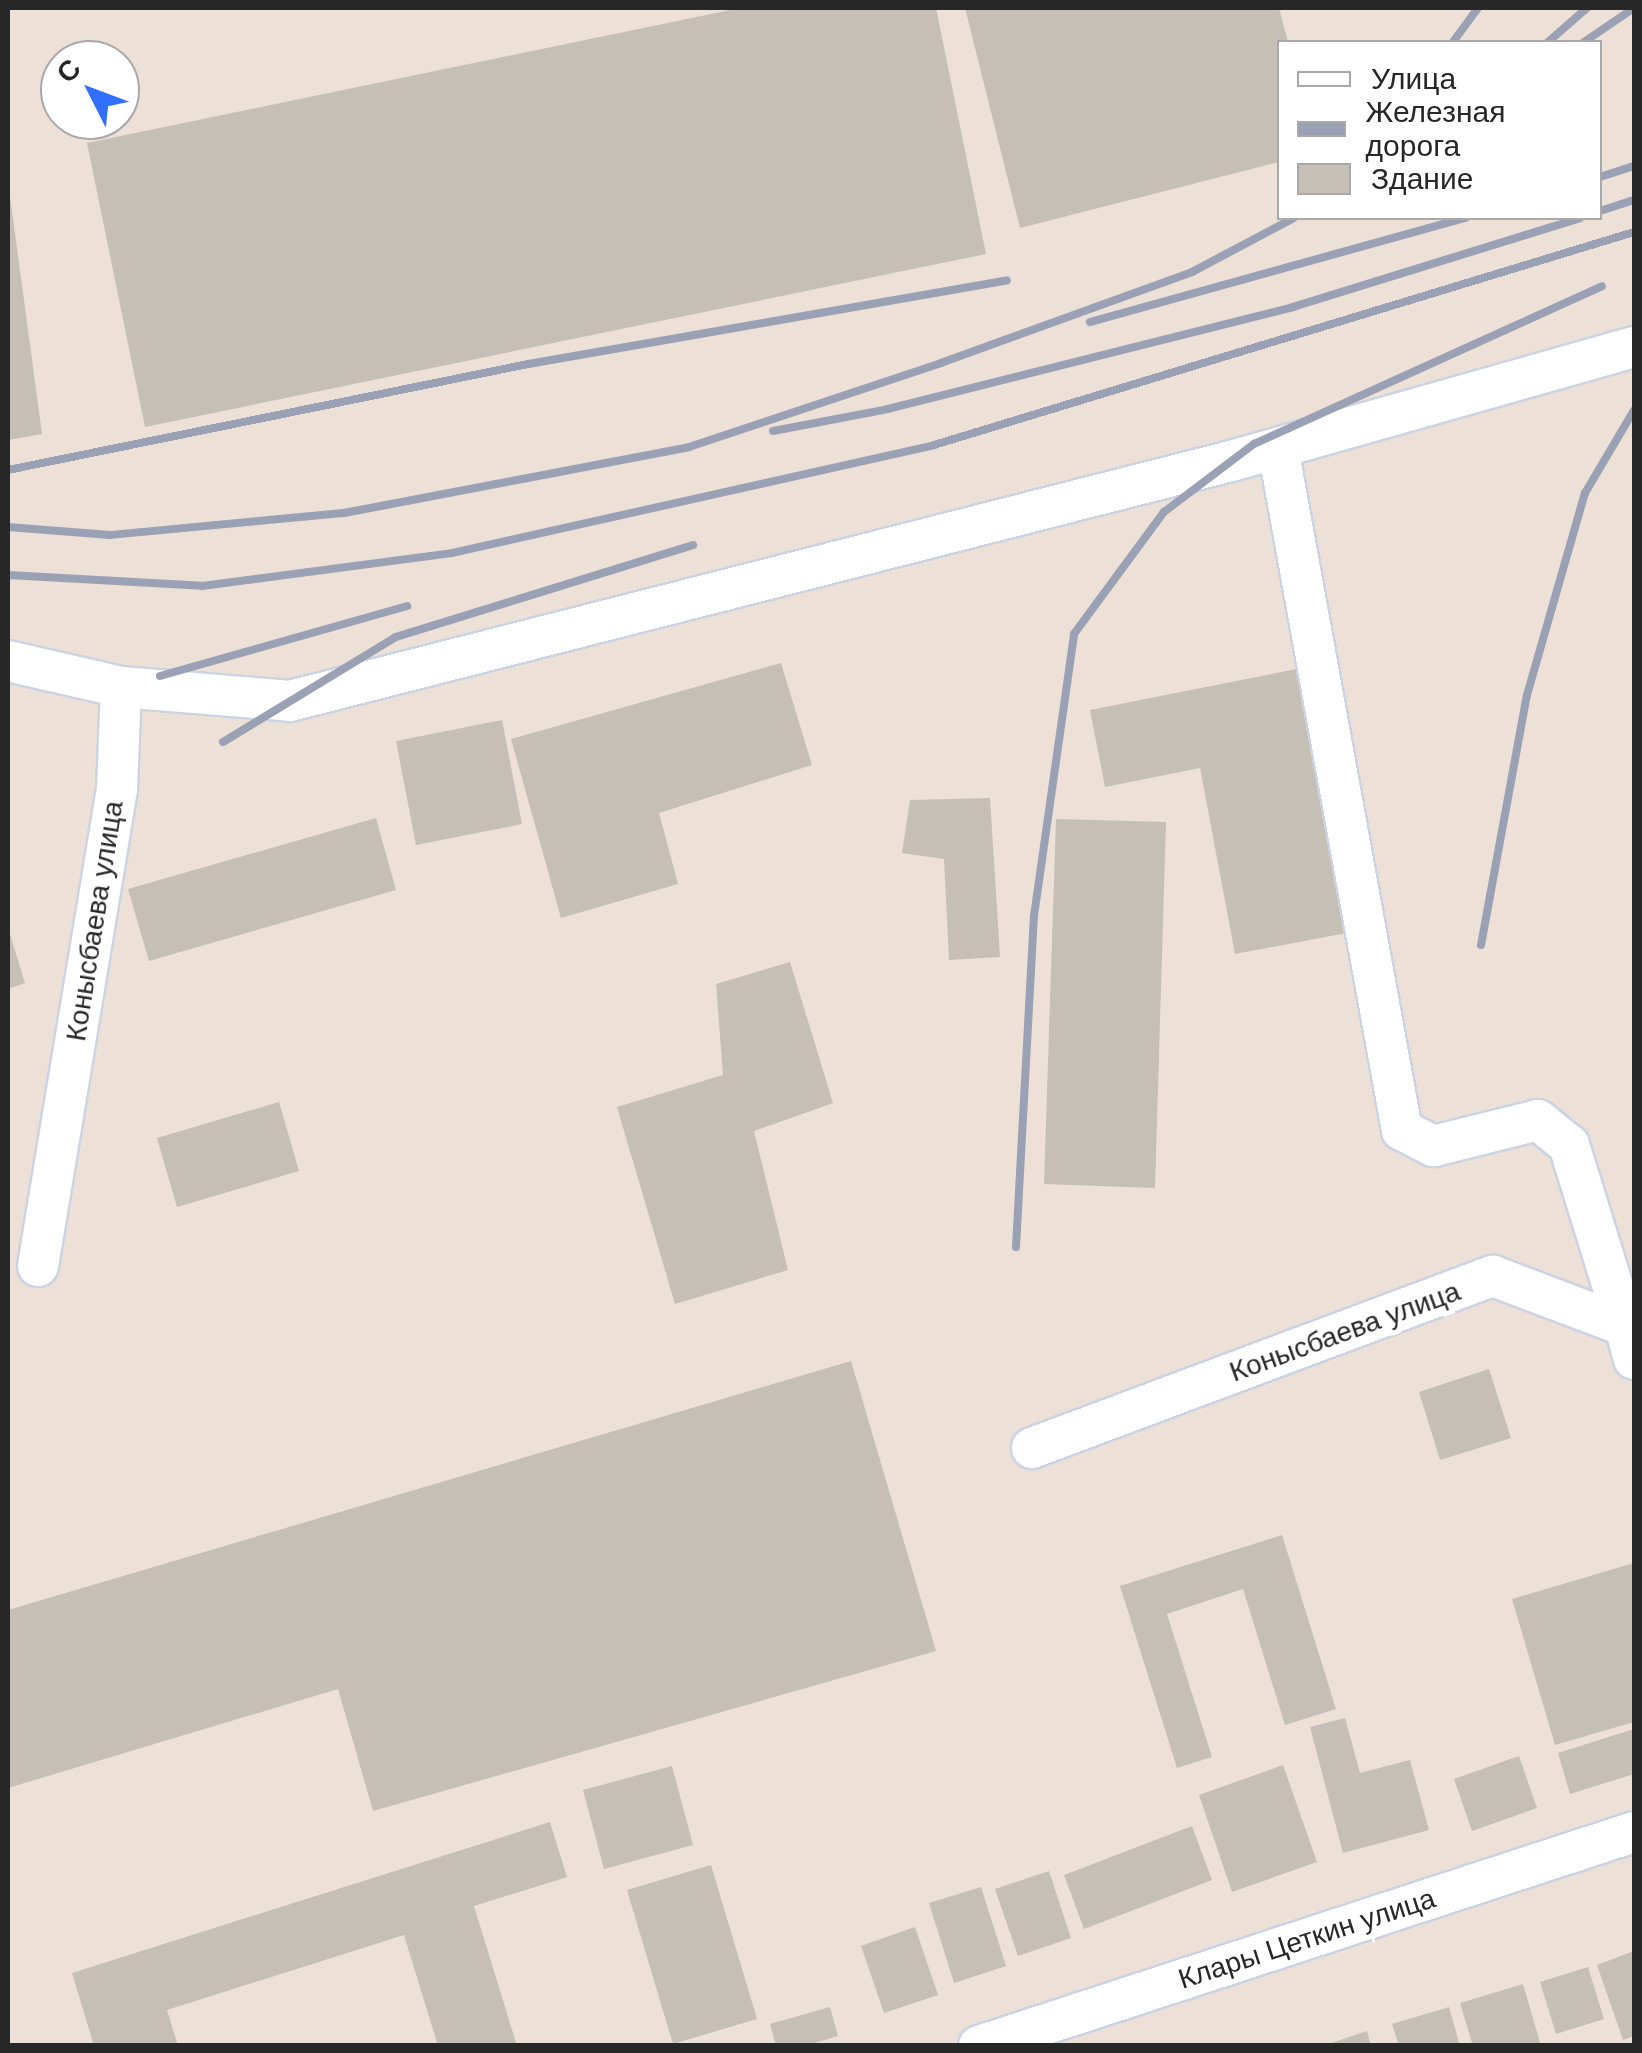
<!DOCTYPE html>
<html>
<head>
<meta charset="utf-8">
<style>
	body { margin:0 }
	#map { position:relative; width:1642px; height:2053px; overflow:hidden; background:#ece0d7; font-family:Arial,sans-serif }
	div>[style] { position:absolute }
	.building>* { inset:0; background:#c6bfb6 }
	.roads { filter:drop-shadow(2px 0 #ccd3e2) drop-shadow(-2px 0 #ccd3e2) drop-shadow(0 2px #ccd3e2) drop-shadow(0 -2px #ccd3e2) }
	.minor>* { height:40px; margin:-20px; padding:0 20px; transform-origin:20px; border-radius:20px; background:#fff }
	.rail>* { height:8px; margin:-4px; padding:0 4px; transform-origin:4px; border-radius:4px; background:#9aa1b4 }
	span { translate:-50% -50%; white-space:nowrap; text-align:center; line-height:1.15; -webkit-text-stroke:10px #fff; paint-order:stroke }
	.street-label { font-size:28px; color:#272727 }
	.frame { position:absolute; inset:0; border:10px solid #272727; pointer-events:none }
	.legend { position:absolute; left:1277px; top:40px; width:325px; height:180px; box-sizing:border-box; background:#fff; border:2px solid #a9a9a9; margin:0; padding:12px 18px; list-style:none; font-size:30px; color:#272727 }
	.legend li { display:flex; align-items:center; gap:20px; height:50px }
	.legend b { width:50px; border:2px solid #a9a9a9 }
	.north { position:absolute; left:40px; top:40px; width:100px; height:100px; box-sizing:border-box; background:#fff; border:2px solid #a9a9a9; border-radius:50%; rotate:312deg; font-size:28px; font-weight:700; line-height:40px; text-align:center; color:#272727 }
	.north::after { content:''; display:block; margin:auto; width:35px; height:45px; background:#316fff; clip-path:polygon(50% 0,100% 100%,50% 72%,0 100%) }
</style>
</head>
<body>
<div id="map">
	<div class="building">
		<i style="clip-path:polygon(740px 8px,936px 8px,986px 254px,145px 427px,87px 143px)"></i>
		<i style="clip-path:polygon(965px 8px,1279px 8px,1288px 42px,1279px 42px,1279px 162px,1020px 228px)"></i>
		<i style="clip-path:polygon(10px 196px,42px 434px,8px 440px,8px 197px)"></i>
		<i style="clip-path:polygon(781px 663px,812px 765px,659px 813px,678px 884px,561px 918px,511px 739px)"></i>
		<i style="clip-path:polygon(1302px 668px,1352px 932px,1235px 954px,1200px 768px,1105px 787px,1090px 710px)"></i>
		<i style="clip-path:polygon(502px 720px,522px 824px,416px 845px,396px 741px)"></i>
		<i style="clip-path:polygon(990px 798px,1000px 957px,949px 960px,944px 859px,902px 853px,910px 800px)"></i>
		<i style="clip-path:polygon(376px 818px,396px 890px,149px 961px,128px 889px)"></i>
		<i style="clip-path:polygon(1056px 819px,1166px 822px,1155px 1188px,1044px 1184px)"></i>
		<i style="clip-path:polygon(8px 928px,25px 983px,8px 989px)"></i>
		<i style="clip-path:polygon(790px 962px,833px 1103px,754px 1131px,788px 1270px,675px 1304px,617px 1107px,723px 1075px,716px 984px)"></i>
		<i style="clip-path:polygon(279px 1102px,299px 1171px,177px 1207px,157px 1138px)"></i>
		<i style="clip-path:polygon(851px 1361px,936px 1651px,373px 1811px,338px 1689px,8px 1788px,8px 1610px)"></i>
		<i style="clip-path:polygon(1489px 1369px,1511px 1438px,1440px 1460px,1419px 1392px)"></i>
		<i style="clip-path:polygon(1282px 1535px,1336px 1709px,1285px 1725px,1243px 1589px,1167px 1614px,1212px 1757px,1177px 1768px,1120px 1586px)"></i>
		<i style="clip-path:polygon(1634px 1563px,1634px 1722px,1555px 1745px,1512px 1599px)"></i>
		<i style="clip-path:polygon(1345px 1718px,1360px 1773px,1410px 1760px,1429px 1830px,1343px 1853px,1310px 1727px)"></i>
		<i style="clip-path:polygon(1634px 1729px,1634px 1774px,1570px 1794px,1558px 1753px)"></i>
		<i style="clip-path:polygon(1519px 1756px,1537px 1808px,1472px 1831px,1454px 1779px)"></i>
		<i style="clip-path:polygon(1283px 1765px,1317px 1862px,1232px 1892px,1199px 1795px)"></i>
		<i style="clip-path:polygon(672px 1766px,693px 1845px,604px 1869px,583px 1790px)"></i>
		<i style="clip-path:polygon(550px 1822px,567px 1877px,474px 1906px,517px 2046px,438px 2046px,404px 1935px,167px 2010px,178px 2046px,94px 2046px,72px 1973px)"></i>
		<i style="clip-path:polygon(1192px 1826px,1212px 1880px,1084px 1929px,1064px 1875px)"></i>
		<i style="clip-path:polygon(711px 1865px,757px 2019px,673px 2044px,627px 1890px)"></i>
		<i style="clip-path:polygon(1049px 1871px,1071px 1938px,1018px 1956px,995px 1889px)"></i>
		<i style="clip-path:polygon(981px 1887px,1006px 1966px,954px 1983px,929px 1903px)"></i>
		<i style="clip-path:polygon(915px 1927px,938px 1995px,884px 2013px,861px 1946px)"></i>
		<i style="clip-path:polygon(1634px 1951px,1634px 2036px,1623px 2040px,1597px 1965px)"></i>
		<i style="clip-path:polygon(1588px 1967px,1604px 2019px,1556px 2034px,1540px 1982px)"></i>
		<i style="clip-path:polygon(1523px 1984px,1541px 2046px,1473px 2046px,1460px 2003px)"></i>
		<i style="clip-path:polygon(830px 2007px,838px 2036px,804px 2046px,776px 2046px,770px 2024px)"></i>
		<i style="clip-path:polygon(1449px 2007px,1460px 2046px,1399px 2046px,1392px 2024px)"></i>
		<i style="clip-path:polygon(1367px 2031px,1371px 2046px,1325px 2046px,1325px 2045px)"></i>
	</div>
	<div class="roads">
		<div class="minor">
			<i style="left:1278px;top:448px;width:693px;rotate:79.7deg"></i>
			<i style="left:1402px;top:1130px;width:36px;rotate:27deg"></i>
			<i style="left:1434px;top:1146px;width:107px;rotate:-14deg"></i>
			<i style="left:1538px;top:1120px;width:40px;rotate:39deg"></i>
			<i style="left:1569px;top:1145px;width:189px;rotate:72.8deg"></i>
			<i style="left:8px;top:661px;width:116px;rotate:13deg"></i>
			<i style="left:121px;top:687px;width:170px;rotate:4.7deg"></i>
			<i style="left:290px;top:701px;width:971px;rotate:-14.31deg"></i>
			<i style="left:1231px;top:461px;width:419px;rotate:-15.8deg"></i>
			<i style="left:38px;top:1266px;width:483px;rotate:-80.6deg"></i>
			<i style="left:117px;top:790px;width:103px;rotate:-87.8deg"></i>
			<i style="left:1032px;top:1448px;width:492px;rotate:-20.5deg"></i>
			<i style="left:1493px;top:1276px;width:141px;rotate:20.7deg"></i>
			<i style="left:1625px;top:1326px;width:34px;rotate:75deg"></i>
			<i style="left:979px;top:2046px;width:689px;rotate:-18.09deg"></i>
		</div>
	</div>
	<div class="rail">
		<i style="left:1453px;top:42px;width:42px;rotate:-53.7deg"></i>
		<i style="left:1548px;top:42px;width:52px;rotate:-41.1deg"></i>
		<i style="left:1584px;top:42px;width:60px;rotate:-34.2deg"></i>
		<i style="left:1600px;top:177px;width:36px;rotate:-18deg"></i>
		<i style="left:1600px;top:211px;width:36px;rotate:-18deg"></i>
		<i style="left:1090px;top:322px;width:390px;rotate:-15.5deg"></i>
		<i style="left:773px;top:431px;width:117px;rotate:-10.8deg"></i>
		<i style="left:888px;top:409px;width:418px;rotate:-14.1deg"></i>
		<i style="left:1293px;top:307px;width:300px;rotate:-17.2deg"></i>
		<i style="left:8px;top:470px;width:531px;rotate:-11.52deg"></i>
		<i style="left:528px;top:364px;width:486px;rotate:-9.9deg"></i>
		<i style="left:8px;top:527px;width:102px;rotate:4.5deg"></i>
		<i style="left:110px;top:535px;width:235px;rotate:-5.4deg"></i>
		<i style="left:344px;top:513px;width:351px;rotate:-10.8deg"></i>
		<i style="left:689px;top:447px;width:266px;rotate:-18.4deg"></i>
		<i style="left:941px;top:363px;width:267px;rotate:-19.9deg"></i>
		<i style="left:1192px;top:272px;width:115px;rotate:-27.9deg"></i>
		<i style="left:8px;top:575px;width:194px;rotate:3.2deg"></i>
		<i style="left:202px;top:586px;width:252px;rotate:-7.5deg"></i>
		<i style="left:452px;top:553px;width:494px;rotate:-12.6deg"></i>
		<i style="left:934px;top:445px;width:732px;rotate:-16.92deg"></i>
		<i style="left:160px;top:676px;width:257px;rotate:-15.8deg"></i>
		<i style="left:223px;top:742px;width:202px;rotate:-31.3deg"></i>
		<i style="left:396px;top:637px;width:311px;rotate:-17.2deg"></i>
		<i style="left:1481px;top:945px;width:254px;rotate:-79.6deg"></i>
		<i style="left:1527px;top:695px;width:210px;rotate:-74deg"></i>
		<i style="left:1585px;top:493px;width:96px;rotate:-59.4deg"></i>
		<i style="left:1016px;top:1247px;width:331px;rotate:-86.9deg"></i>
		<i style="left:1034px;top:916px;width:285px;rotate:-81.9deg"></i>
		<i style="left:1074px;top:634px;width:152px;rotate:-53.6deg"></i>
		<i style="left:1164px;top:512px;width:113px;rotate:-37.1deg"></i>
		<i style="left:1254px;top:444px;width:382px;rotate:-24.4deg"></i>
	</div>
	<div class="street-label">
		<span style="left:95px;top:921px;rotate:-81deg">Конысбаева улица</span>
		<span style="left:1345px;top:1332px;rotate:-20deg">Конысбаева улица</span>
		<span style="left:1307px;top:1939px;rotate:-18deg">Клары Цеткин улица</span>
	</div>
	<div class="frame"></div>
	<ul class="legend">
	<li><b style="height:12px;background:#fff"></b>Улица</li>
	<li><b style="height:12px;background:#9aa1b4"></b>Железная дорога</li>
	<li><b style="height:28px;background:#c6bfb6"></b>Здание</li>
	</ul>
	<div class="north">С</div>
</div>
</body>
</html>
